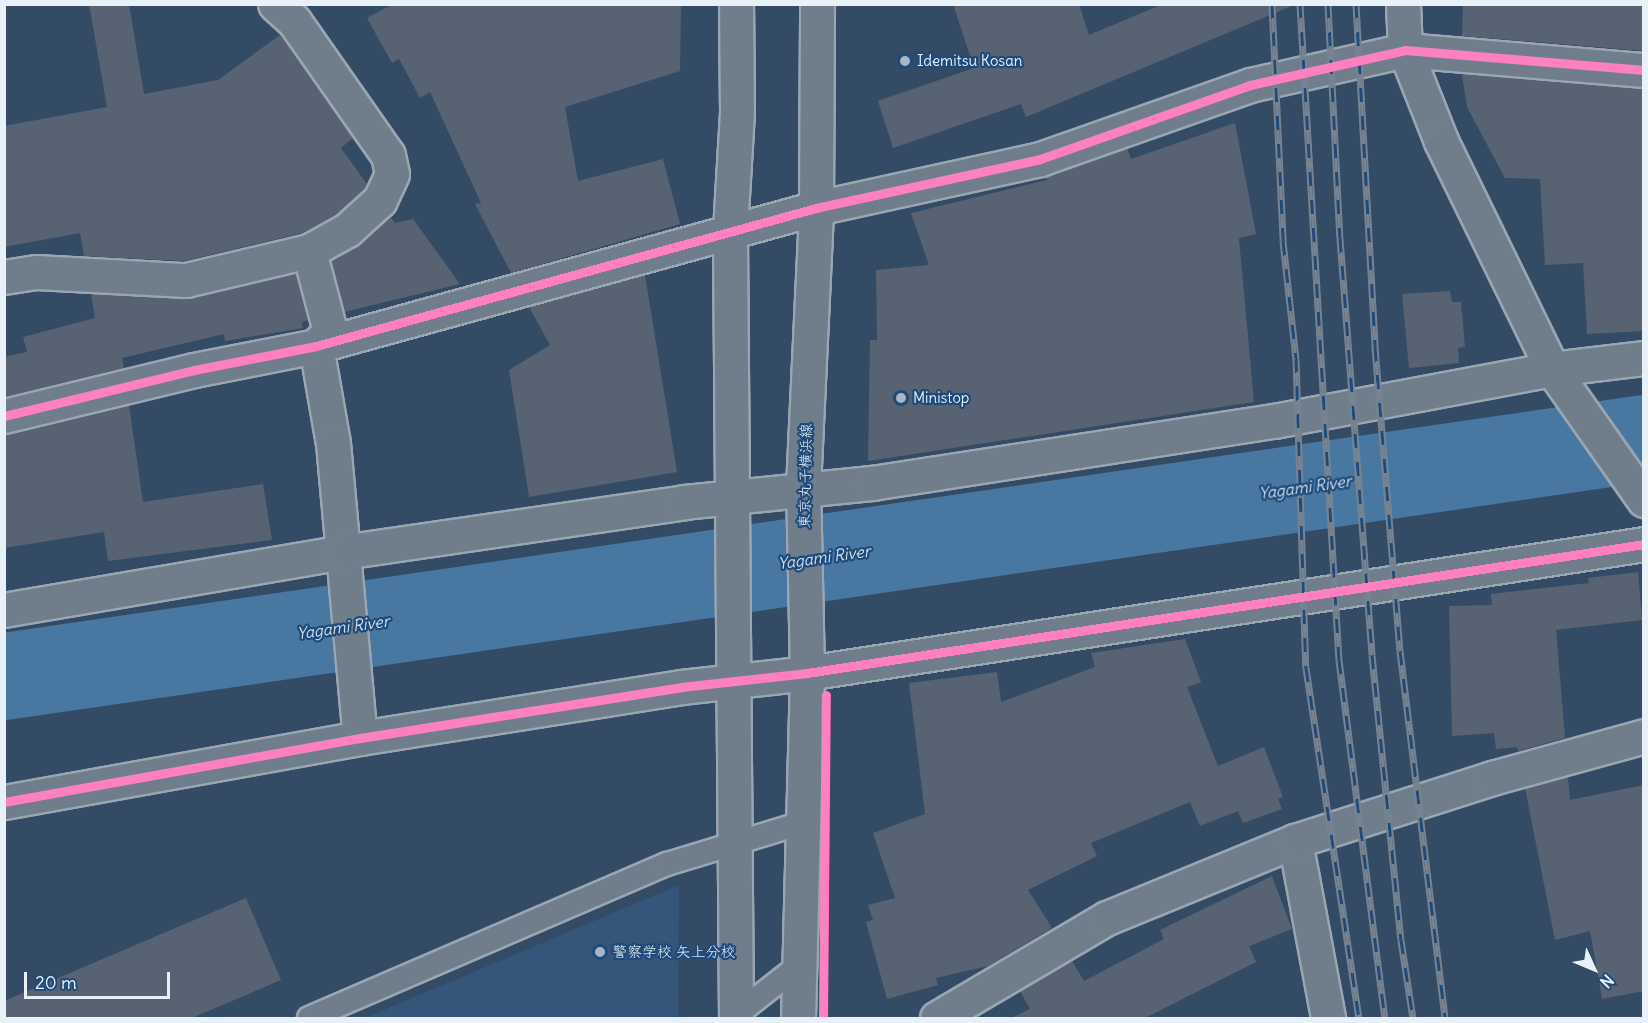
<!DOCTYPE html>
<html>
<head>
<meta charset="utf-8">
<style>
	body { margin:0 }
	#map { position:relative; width:1648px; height:1023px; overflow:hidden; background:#344b65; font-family:Delius,"Klee One",sans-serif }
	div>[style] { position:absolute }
	.built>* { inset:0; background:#35557b }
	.river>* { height:87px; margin:-43.5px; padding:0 43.5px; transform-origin:43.5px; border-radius:43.5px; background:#4878a1 }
	.building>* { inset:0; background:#576373 }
	.roads { filter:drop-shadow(2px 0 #9aa6b3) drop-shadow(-2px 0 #9aa6b3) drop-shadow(0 2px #9aa6b3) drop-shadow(0 -2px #9aa6b3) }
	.lane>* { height:22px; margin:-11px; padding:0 11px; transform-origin:11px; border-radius:11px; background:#707e8c }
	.street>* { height:33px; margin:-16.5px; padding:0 16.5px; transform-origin:16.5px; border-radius:16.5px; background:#707e8c }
	.primary>* { height:33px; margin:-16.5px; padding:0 16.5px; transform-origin:16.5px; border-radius:16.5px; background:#707e8c }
	.rail>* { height:7px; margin-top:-3.5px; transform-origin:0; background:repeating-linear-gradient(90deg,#1f4a7a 0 14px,#778390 0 28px); box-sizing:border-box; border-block:2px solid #778390 }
	.cycleway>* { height:9px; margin:-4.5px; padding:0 4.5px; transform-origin:4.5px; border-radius:4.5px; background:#ff80c0 }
	.dots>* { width:16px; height:16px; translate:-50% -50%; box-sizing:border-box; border:3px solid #1f4a7a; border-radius:50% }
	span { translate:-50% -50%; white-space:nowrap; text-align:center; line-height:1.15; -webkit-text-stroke:4.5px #1f4a7a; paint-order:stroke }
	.poi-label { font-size:15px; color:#e8f1f8 }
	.left { translate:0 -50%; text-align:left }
	.street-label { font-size:15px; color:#e8f1f8 }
	.water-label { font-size:16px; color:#d0e0ec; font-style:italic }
	.frame { position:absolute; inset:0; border:6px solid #e8f1f8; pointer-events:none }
	.north { position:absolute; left:1564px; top:939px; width:60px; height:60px; -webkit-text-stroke:4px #1f4a7a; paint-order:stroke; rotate:134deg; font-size:16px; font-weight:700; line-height:24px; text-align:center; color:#e8f1f8 }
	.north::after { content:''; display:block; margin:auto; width:21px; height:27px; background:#e8f1f8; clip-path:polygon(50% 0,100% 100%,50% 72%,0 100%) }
	.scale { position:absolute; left:24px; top:972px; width:146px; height:27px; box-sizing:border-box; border:3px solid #e8f1f8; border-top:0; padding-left:8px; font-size:18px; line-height:21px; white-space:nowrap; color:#e8f1f8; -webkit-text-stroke:4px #1f4a7a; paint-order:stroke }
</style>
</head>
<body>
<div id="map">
	<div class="built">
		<i style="clip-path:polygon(679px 885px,678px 1018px,365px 1018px)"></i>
	</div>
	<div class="river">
		<i style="left:4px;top:676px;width:1657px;rotate:-8.26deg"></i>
	</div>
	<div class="building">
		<i style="clip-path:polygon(89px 4px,129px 4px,144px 94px,218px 80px,280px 35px,353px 138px,341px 148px,367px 184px,365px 189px,336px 215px,302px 233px,184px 261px,84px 256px,80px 233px,4px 247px,4px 126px,107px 107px)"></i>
		<i style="clip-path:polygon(393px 4px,681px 4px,680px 71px,565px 107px,578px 181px,663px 159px,680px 224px,511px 273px,475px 204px,481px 203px,430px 92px,420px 98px,399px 59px,392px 63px,367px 18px)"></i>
		<i style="clip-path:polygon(953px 4px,1079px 4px,1089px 35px,1163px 4px,1294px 5px,1026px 117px,1021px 104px,893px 148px,878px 101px,974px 68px)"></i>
		<i style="clip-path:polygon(1463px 4px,1644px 4px,1644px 51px,1462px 36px)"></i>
		<i style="clip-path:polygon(1462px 74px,1644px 89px,1644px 331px,1587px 334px,1583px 263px,1545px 265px,1540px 179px,1505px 178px,1467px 107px)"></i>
		<i style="clip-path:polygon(1235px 123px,1256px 234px,1239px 238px,1254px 402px,868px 461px,870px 340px,877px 340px,876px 270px,929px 265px,911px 213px,1047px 180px,1046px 177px,1127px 148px,1131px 159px)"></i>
		<i style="clip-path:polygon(390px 216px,395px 223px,413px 219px,460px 284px,344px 312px,331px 260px,359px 244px)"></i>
		<i style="clip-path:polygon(296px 273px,308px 320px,302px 322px,303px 328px,225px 341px,224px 334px,122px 358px,124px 368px,4px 397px,4px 357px,27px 352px,23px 337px,95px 318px,91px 294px,190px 298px)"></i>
		<i style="clip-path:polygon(645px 275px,677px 472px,529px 497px,509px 370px,550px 345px,529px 307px)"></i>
		<i style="clip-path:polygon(1450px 291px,1452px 302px,1461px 302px,1465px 347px,1458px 348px,1459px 363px,1409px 368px,1402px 294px)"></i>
		<i style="clip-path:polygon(129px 405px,143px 502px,263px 484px,272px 540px,108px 561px,104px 532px,4px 548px,4px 434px)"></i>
		<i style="clip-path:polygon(1638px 572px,1642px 620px,1556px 630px,1565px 738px,1518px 751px,1517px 747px,1496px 749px,1494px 733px,1452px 736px,1449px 606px,1492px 605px,1491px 594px,1589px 583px,1588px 578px)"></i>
		<i style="clip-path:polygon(1185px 639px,1201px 682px,1187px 687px,1218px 766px,1264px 747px,1283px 797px,1278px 799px,1282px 809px,1243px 823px,1238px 811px,1200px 826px,1190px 802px,1091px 843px,1097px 856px,1028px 890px,1052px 928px,988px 966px,936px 978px,938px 985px,887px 999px,866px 922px,873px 920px,868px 905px,895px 898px,873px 833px,925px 814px,909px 683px,997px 672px,1001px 702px,1095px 667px,1091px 653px)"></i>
		<i style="clip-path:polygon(1568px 777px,1570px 800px,1644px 785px,1644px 991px,1602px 999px,1590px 931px,1555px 940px,1525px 788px)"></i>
		<i style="clip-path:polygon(1272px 876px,1292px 929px,1249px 946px,1256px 962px,1145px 1018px,1011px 1018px,1030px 1009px,1020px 991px,1072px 961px,1084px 981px,1164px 939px,1160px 930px)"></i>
		<i style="clip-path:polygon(246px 898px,281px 980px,192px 1018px,4px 1018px,4px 1001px)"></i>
	</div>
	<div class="roads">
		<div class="lane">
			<i style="left:309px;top:1018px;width:390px;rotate:-23.3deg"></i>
			<i style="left:667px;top:864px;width:141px;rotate:-16.9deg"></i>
			<i style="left:732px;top:1018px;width:83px;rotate:-38.1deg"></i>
		</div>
		<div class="street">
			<i style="left:275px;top:4px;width:25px;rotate:42deg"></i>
			<i style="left:294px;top:21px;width:164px;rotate:55deg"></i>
			<i style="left:388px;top:155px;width:19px;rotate:78deg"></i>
			<i style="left:392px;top:174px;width:29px;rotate:115deg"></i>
			<i style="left:380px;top:200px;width:45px;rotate:137.7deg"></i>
			<i style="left:347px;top:230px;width:43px;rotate:151.1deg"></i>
			<i style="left:1403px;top:4px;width:46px;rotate:87.5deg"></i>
			<i style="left:1405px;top:50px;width:98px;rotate:68.4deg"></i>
			<i style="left:1441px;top:141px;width:254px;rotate:64deg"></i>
			<i style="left:1552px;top:369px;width:160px;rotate:54.9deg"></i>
			<i style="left:4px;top:277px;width:32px;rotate:-9deg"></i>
			<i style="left:36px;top:272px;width:150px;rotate:3.1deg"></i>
			<i style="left:186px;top:280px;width:126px;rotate:-13.3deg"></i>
			<i style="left:309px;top:251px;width:83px;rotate:75.3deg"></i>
			<i style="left:330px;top:331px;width:21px;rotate:133deg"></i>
			<i style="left:316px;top:346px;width:98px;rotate:80.1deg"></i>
			<i style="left:333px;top:443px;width:296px;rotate:84.8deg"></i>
			<i style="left:4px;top:416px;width:195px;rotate:-13.6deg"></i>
			<i style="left:194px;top:370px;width:124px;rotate:-11.1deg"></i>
			<i style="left:316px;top:346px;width:519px;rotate:-15.43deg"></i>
			<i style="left:816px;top:208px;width:229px;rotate:-12.3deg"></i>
			<i style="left:1040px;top:159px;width:223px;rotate:-19.4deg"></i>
			<i style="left:1250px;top:85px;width:159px;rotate:-12.7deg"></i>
			<i style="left:1405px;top:50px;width:240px;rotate:4.8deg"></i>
			<i style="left:4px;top:610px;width:344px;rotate:-9.7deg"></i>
			<i style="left:343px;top:552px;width:345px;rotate:-8.3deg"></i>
			<i style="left:684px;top:502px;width:189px;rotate:-5.8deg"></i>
			<i style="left:872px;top:483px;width:407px;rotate:-8.8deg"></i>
			<i style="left:1274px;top:421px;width:283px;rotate:-10.6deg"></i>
			<i style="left:1552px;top:369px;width:93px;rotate:-6.8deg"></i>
			<i style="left:4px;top:802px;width:362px;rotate:-10.2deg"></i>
			<i style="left:360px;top:738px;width:325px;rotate:-9deg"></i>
			<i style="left:681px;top:687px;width:127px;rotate:-6.3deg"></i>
			<i style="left:807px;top:673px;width:847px;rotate:-8.76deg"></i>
			<i style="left:1295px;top:841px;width:180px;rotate:79.4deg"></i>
			<i style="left:937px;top:1018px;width:197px;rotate:-30.5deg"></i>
			<i style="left:1107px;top:918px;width:203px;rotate:-22.3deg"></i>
			<i style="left:1295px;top:841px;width:207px;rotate:-17.7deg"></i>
			<i style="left:1492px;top:778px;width:158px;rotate:-15.4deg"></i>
		</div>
		<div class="primary">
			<i style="left:736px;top:1018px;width:788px;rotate:-90.44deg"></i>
			<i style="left:730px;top:230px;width:117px;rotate:-86.6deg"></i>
			<i style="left:737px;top:113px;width:109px;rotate:-90.5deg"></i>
			<i style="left:798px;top:1018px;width:345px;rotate:-88.5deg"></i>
			<i style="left:807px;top:673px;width:185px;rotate:-91.2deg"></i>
			<i style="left:803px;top:488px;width:280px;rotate:-87.3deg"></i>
			<i style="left:816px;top:208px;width:204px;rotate:-89.7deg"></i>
		</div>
	</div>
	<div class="rail">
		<i style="left:1272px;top:4px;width:237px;rotate:87.3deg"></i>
		<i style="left:1283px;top:241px;width:118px;rotate:83.7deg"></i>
		<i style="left:1296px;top:358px;width:310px;rotate:88.2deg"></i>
		<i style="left:1306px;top:668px;width:354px;rotate:81.4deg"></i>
		<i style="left:1300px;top:4px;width:657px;rotate:86.6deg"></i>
		<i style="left:1339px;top:660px;width:361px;rotate:82.7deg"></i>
		<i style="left:1328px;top:4px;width:234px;rotate:87.1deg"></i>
		<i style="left:1340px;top:238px;width:418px;rotate:85.6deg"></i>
		<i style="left:1372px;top:655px;width:286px;rotate:84.2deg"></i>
		<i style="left:1401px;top:940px;width:79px;rotate:81.3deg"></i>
		<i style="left:1356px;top:4px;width:344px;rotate:86.8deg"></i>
		<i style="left:1375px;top:347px;width:305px;rotate:85.3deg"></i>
		<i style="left:1400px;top:651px;width:370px;rotate:83deg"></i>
	</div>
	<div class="cycleway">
		<i style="left:4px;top:416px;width:195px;rotate:-13.6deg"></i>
		<i style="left:194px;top:370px;width:124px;rotate:-11.1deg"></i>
		<i style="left:316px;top:346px;width:519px;rotate:-15.43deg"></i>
		<i style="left:816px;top:208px;width:229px;rotate:-12.3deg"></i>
		<i style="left:1040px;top:159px;width:223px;rotate:-19.4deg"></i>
		<i style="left:1250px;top:85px;width:159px;rotate:-12.7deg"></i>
		<i style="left:1405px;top:50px;width:240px;rotate:4.8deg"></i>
		<i style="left:4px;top:802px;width:362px;rotate:-10.2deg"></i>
		<i style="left:360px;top:738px;width:325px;rotate:-9deg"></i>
		<i style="left:681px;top:687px;width:127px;rotate:-6.3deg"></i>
		<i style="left:807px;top:673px;width:847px;rotate:-8.76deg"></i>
		<i style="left:823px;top:1018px;width:323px;rotate:-89.5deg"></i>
	</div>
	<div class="dots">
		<i style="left:905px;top:61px;background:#a9b7c5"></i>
		<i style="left:901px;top:398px;background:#a9b7c5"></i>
		<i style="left:600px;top:952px;background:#a9b7c5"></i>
	</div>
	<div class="poi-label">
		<span class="left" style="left:917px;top:61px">Idemitsu Kosan</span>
		<span class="left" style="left:913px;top:398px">Ministop</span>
		<span class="left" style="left:612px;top:952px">警察学校 矢上分校</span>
	</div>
	<div class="street-label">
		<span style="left:805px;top:476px;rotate:-89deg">東京丸子横浜線</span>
	</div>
	<div class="water-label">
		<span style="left:1305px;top:487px;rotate:-8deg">Yagami River</span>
		<span style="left:824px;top:557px;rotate:-8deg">Yagami River</span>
		<span style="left:343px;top:627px;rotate:-8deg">Yagami River</span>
	</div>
	<div class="frame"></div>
	<div class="north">N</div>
	<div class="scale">20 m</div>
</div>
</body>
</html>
